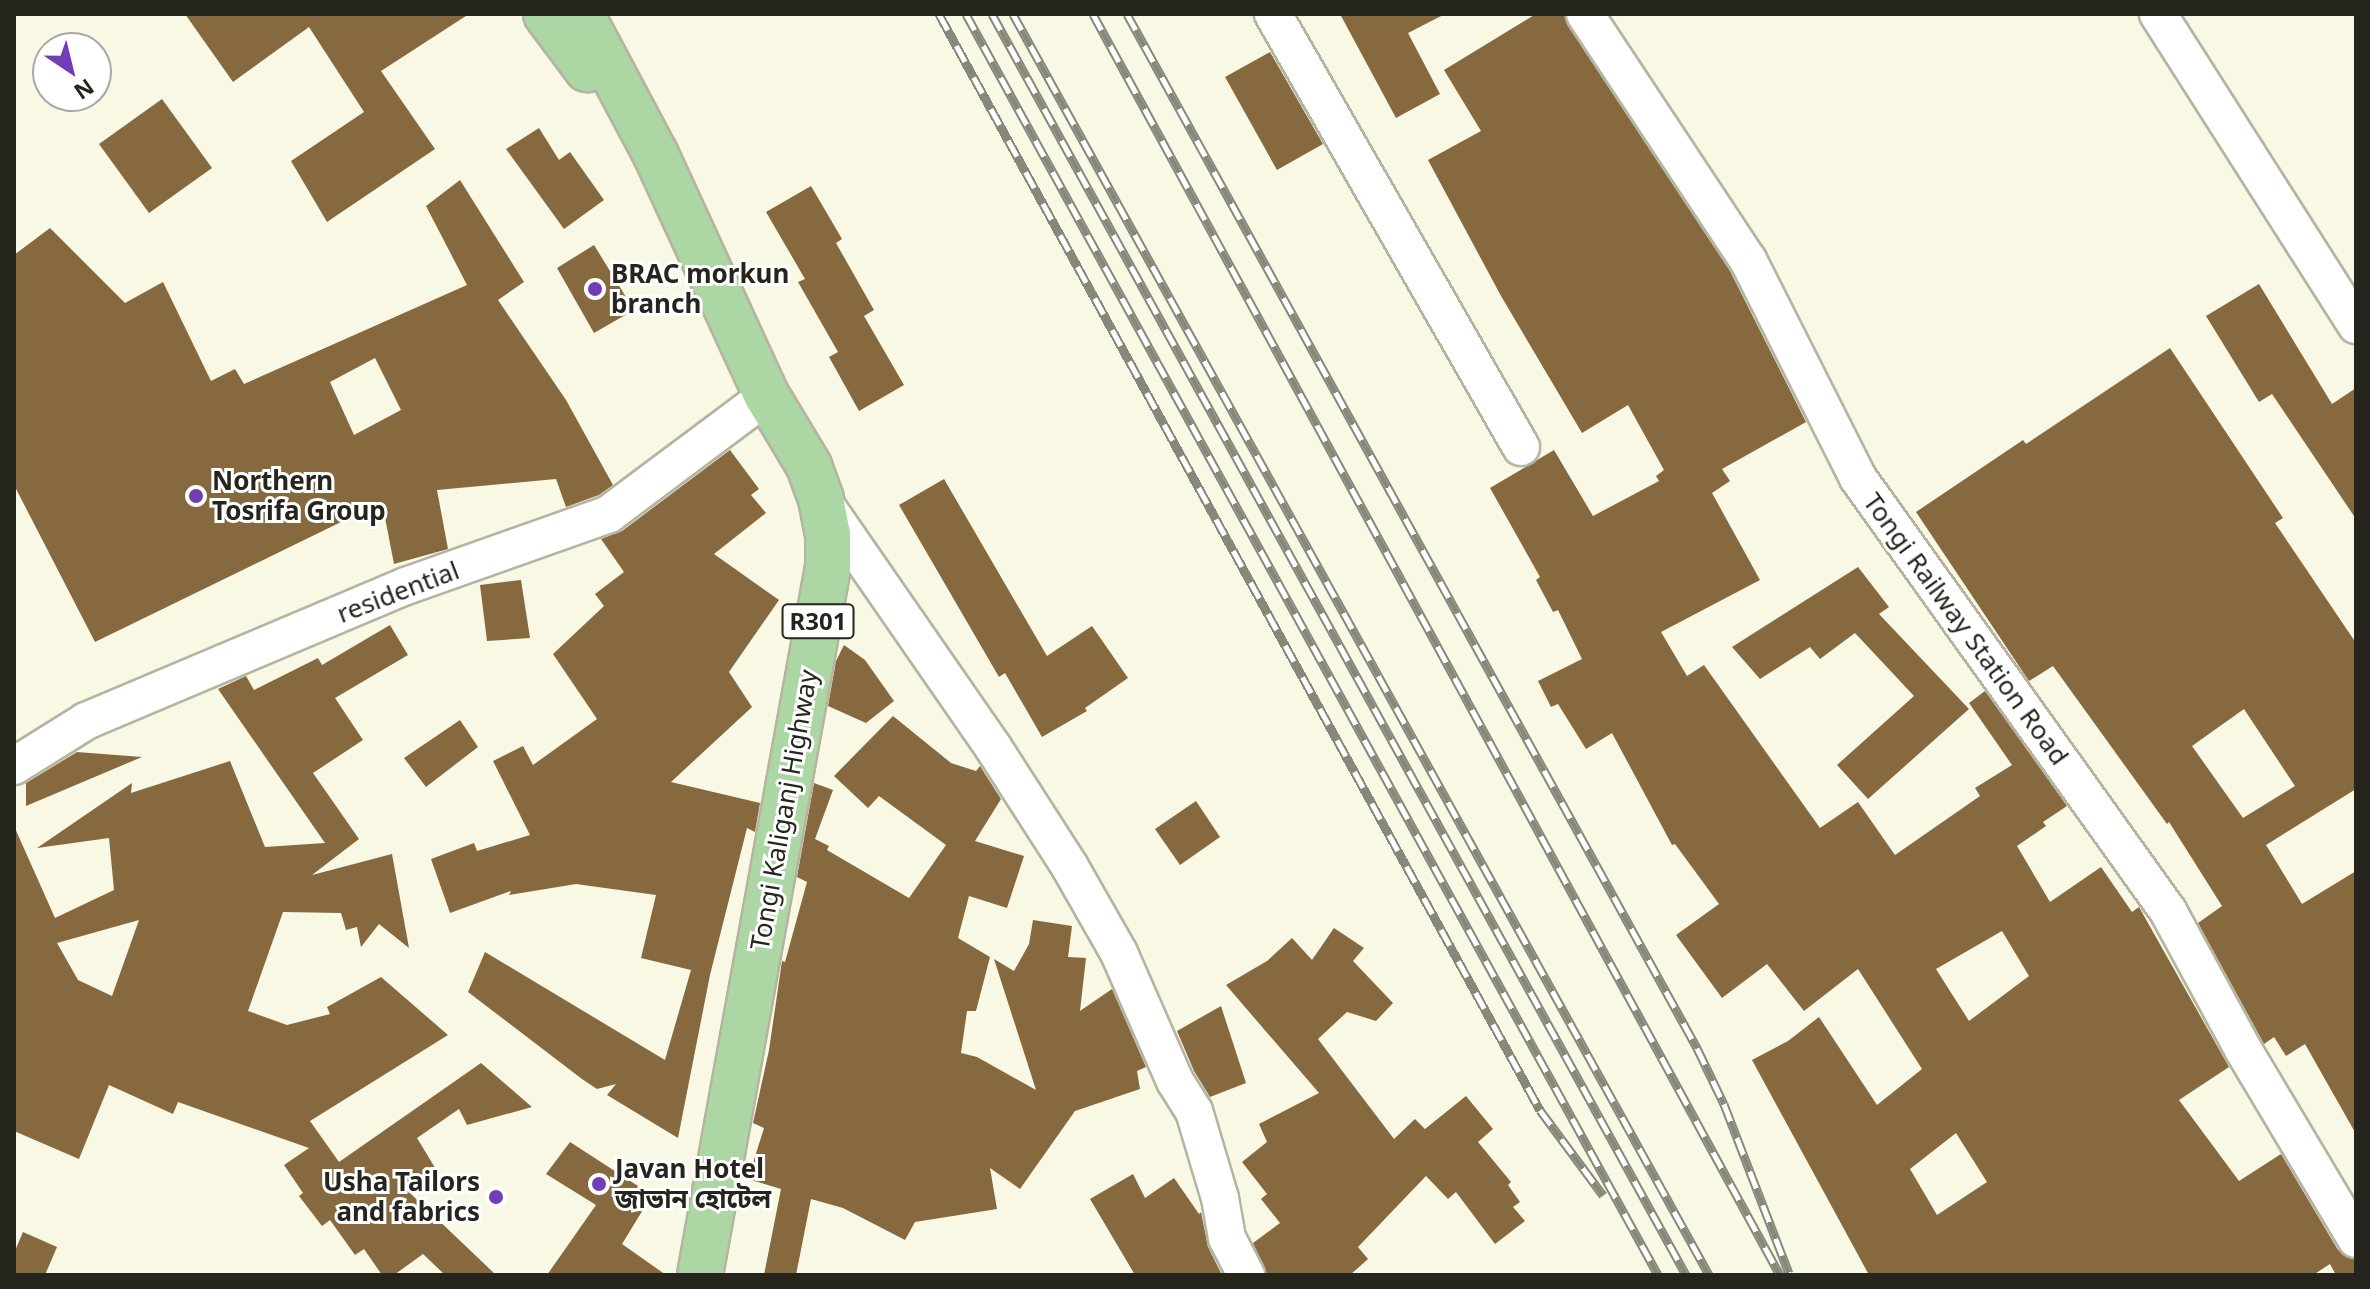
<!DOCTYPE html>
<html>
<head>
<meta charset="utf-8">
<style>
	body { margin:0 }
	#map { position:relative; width:2370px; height:1289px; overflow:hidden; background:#f8f8e4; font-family:"Noto Sans","Noto Sans Bengali",sans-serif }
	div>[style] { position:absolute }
	.building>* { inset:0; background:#876940 }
	.roads { filter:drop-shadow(2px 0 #b4b4a1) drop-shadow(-2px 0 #b4b4a1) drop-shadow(0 2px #b4b4a1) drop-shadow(0 -2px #b4b4a1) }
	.minor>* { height:36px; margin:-18px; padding:0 18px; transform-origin:18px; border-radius:18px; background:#fff }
	.major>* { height:44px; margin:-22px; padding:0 22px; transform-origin:22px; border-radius:22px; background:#acd6a3 }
	.rail>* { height:9px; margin-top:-4.5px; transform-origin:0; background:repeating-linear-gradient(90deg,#fff 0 18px,#87877a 0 36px); box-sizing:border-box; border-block:2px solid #87877a }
	.dots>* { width:22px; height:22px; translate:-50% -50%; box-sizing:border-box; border:4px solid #fff; border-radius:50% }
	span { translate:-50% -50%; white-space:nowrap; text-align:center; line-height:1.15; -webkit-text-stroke:6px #fff; paint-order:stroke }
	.shield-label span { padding:2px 6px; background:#fff; border:2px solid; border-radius:6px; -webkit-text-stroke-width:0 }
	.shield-label { font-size:24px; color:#25251e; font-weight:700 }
	.poi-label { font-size:26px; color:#25251e; font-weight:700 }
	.left { translate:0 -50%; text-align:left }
	.right { translate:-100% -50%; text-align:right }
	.street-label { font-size:26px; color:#25251e }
	.frame { position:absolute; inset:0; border:16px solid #25251e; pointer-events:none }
	.north { position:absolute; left:32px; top:32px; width:80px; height:80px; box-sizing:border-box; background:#fff; border:2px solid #a8a8a5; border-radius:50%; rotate:145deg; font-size:22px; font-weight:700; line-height:32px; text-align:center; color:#25251e }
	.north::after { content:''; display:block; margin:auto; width:28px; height:36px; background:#733eb5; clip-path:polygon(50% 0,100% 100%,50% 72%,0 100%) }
</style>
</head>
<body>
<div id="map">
	<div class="building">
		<i style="clip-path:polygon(185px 14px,469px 14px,381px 71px,435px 149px,327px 222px,291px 161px,364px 112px,309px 27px,233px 82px)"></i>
		<i style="clip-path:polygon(1340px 14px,1445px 14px,1408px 33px,1440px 94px,1396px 118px)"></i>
		<i style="clip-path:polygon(evenodd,1536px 14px,1564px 14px,1568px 26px,1730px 271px,1806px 422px,1722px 469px,1730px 481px,1712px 493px,1760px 580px,1661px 632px,1687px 676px,1704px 665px,1820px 828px,1858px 802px,1895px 855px,1980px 796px,1975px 788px,2012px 765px,1969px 703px,1985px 691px,2067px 806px,2043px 822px,2046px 826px,2017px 846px,2050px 902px,2101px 867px,2132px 912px,2139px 907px,2229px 1067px,2179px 1100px,2239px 1181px,2281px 1154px,2338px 1250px,2356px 1260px,2356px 1275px,2336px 1275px,2330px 1264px,2313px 1275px,1869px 1275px,1752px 1060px,1788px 1041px,1819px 1017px,1877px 1105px,1922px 1069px,1858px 969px,1804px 1011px,1767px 964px,1722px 998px,1676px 935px,1719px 904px,1675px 844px,1672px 845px,1612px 733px,1586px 749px,1558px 704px,1551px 707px,1538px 681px,1582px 659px,1558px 610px,1553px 612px,1536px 580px,1540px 577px,1490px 488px,1554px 450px,1593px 516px,1659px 481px,1656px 476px,1664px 470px,1628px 405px,1582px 433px,1501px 296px,1428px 160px,1481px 131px,1444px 70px,1536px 14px,2002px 931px,2029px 976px,1969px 1021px,1936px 969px,2002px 931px,1536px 14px,1956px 1133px,1987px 1182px,1937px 1215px,1910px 1169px,1956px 1133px)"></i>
		<i style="clip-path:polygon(1270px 52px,1323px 144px,1277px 170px,1225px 77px)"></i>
		<i style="clip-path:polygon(162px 99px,212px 168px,149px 213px,99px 144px)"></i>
		<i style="clip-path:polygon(539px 128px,559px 160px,570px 152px,604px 200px,564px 229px,506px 149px)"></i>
		<i style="clip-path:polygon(evenodd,460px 180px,524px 282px,498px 300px,566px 400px,613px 485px,599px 495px,566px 507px,556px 479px,437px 490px,448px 549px,394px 564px,382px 502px,95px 642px,14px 485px,14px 255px,50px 228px,125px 303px,163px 282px,211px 381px,235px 369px,244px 384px,467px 285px,426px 206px,460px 180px,375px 358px,401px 410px,354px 435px,330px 382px,375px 358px)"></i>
		<i style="clip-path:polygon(811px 186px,842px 239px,836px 243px,874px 310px,864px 316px,904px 385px,859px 411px,829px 357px,838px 352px,798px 282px,805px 279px,766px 212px)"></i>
		<i style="clip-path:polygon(594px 245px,634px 310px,594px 333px,557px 268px)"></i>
		<i style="clip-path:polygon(2259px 284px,2332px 404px,2356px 388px,2356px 519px,2272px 394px,2259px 402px,2206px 316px)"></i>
		<i style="clip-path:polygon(evenodd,2170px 348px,2283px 518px,2275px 523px,2356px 643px,2356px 789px,2266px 845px,2302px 904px,2356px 871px,2356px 1134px,2305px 1044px,2286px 1056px,2274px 1037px,2264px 1044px,2198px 923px,2222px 906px,2169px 822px,2167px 824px,2053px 666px,2029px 681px,1916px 512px,2023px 440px,2026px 444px,2170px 348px,2244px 709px,2295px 786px,2243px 818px,2192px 746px,2244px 709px)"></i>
		<i style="clip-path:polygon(730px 450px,759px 489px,751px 495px,766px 513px,714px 554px,779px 600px,729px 672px,752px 707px,671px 782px,760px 803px,755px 832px,747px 828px,710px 975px,678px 1138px,607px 1095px,616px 1084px,597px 1089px,582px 1079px,468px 992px,485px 952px,665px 1060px,691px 970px,641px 958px,656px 895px,576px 884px,509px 895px,511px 891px,450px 913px,431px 859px,474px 843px,477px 851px,530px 835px,493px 761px,523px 746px,533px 765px,597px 719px,553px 654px,604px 606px,595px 594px,624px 572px,601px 539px,622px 531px)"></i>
		<i style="clip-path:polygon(944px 479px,1047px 656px,1092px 626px,1128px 678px,1085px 708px,1087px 711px,1042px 737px,1005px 673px,999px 677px,899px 505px)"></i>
		<i style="clip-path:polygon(1858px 567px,1889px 607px,1879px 614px,1969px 709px,1868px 799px,1837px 765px,1914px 696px,1855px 633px,1820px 659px,1810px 647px,1760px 679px,1732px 647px)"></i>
		<i style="clip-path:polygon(521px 580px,530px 638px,487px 641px,480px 585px)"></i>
		<i style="clip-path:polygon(evenodd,390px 625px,408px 655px,335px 698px,363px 740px,313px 773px,359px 839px,312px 875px,392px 854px,409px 948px,379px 924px,361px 947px,357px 927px,346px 930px,341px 913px,283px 912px,248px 1011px,287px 1025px,330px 1014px,327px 1007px,381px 977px,448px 1035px,310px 1121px,339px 1162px,481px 1063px,532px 1107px,467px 1125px,459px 1109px,417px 1138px,440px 1176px,411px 1194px,496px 1275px,445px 1275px,423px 1254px,394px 1275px,382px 1275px,364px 1249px,355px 1255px,330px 1220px,322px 1226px,299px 1196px,303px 1193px,284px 1165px,309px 1148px,178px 1102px,173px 1114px,109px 1085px,79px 1159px,14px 1131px,14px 826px,55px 918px,114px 890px,109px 838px,37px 848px,132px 783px,131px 793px,230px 761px,265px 847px,325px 843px,218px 689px,246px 676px,254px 690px,318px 658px,322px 665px,390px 625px,139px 920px,112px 996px,78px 980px,57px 943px,139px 920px)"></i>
		<i style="clip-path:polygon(844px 645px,865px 660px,894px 701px,866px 723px,828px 706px,836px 661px)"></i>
		<i style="clip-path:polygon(893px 716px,951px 763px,976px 771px,980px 766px,1001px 799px,975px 841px,1024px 856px,1007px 908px,969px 896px,958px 938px,990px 957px,976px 1011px,967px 1011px,961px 1053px,977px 1057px,1036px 1090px,994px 959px,1014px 971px,1029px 944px,1033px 920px,1072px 926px,1068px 957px,1086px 958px,1080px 1011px,1112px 989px,1146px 1067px,1137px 1071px,1140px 1089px,1075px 1111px,1020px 1189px,990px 1168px,997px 1209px,915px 1222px,905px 1240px,843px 1208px,811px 1199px,796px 1275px,764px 1275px,781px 1189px,748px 1179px,764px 1128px,753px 1123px,769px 1050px,782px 961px,785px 962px,807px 882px,797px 877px,814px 783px,833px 790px,815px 839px,829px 846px,827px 850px,909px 898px,946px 845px,879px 796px,868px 808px,834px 776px)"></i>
		<i style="clip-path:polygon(460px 720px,478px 747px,426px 787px,404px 758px)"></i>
		<i style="clip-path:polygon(77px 752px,142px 757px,26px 806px,26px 783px)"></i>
		<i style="clip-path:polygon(1196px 801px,1220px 837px,1180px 865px,1155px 829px)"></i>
		<i style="clip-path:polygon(1334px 928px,1364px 948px,1353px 961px,1393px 1003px,1376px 1021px,1347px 1012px,1318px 1039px,1394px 1139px,1415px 1119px,1425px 1129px,1466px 1096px,1493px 1129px,1478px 1142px,1511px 1182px,1508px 1185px,1520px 1202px,1513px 1207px,1525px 1221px,1495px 1244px,1456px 1192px,1448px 1199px,1426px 1176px,1358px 1247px,1368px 1259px,1350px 1275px,1267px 1275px,1253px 1243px,1280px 1223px,1261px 1199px,1267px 1194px,1242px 1162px,1267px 1142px,1259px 1124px,1319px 1093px,1226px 985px,1267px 961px,1292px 938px,1312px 960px)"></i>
		<i style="clip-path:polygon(1221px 1006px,1246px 1083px,1210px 1097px,1194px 1071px,1177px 1031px)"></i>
		<i style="clip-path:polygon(570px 1142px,652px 1195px,622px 1244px,666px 1275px,547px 1275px,596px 1205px,546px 1174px)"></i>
		<i style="clip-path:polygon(1133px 1174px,1145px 1198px,1174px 1178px,1199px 1214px,1201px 1212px,1208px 1247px,1222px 1275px,1135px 1275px,1090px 1199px)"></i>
		<i style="clip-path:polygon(23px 1232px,57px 1247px,45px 1275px,14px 1275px,14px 1253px)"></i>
	</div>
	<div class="roads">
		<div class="minor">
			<i style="left:1273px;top:14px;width:499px;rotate:60.2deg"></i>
			<i style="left:1585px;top:14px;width:295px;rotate:56.5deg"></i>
			<i style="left:1748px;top:260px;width:244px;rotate:63.2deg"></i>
			<i style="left:1858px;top:478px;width:533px;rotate:54.4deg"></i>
			<i style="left:2168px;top:911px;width:159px;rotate:61.5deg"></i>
			<i style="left:2244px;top:1051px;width:219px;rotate:59.2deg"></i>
			<i style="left:2158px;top:14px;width:369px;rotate:57.5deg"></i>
			<i style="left:822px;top:500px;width:300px;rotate:55.3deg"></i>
			<i style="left:993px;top:747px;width:143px;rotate:57.3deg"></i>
			<i style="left:1070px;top:867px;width:99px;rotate:60.3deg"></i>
			<i style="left:1119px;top:953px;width:140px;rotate:66.4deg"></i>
			<i style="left:1175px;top:1081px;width:36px;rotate:58deg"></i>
			<i style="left:1194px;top:1111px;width:91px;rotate:73.4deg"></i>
			<i style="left:1220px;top:1198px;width:41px;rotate:80.1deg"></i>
			<i style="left:1227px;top:1238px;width:42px;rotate:62.8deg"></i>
			<i style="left:14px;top:766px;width:85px;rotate:-32deg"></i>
			<i style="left:86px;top:721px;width:347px;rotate:-22.9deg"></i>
			<i style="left:406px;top:586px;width:215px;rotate:-19.5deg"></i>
			<i style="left:609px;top:514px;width:197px;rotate:-36.8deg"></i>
		</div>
		<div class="major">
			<i style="left:546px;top:14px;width:69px;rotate:53.3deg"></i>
			<i style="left:581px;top:14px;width:160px;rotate:62deg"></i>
			<i style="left:656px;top:155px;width:265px;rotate:65.3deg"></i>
			<i style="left:767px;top:396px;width:82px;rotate:59deg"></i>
			<i style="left:809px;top:466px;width:35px;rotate:70deg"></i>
			<i style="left:821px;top:499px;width:36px;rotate:79deg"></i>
			<i style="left:828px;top:534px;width:33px;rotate:90deg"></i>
			<i style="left:828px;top:567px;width:719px;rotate:100.25deg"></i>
		</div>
	</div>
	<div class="rail">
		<i style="left:939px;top:14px;width:1250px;rotate:61.26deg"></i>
		<i style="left:1540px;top:1110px;width:106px;rotate:53.5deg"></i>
		<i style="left:966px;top:14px;width:1438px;rotate:61.24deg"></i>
		<i style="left:992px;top:14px;width:1439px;rotate:61.17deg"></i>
		<i style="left:1013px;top:14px;width:1440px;rotate:61.1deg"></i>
		<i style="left:1093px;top:14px;width:1436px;rotate:61.42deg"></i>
		<i style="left:1127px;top:14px;width:1181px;rotate:61.13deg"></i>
		<i style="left:1697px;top:1048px;width:62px;rotate:64.3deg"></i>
		<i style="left:1724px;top:1104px;width:181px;rotate:69deg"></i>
	</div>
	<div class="dots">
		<i style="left:595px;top:289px;background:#733eb5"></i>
		<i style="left:196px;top:496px;background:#733eb5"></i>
		<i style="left:599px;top:1184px;background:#733eb5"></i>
		<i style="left:496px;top:1197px;background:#733eb5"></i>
	</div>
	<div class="shield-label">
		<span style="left:818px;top:621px">R301</span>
	</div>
	<div class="poi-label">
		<span class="left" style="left:611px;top:289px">BRAC morkun<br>branch</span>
		<span class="left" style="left:212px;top:496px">Northern<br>Tosrifa Group</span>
		<span class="left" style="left:615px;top:1184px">Javan Hotel<br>জাভান হোটেল</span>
		<span class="right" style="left:480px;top:1197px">Usha Tailors<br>and fabrics</span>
	</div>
	<div class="street-label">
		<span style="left:398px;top:592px;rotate:-21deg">residential</span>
		<span style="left:1966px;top:629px;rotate:54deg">Tongi Railway Station Road</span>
		<span style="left:784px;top:810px;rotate:-80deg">Tongi Kaliganj Highway</span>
	</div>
	<div class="frame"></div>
	<div class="north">N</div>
</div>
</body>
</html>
